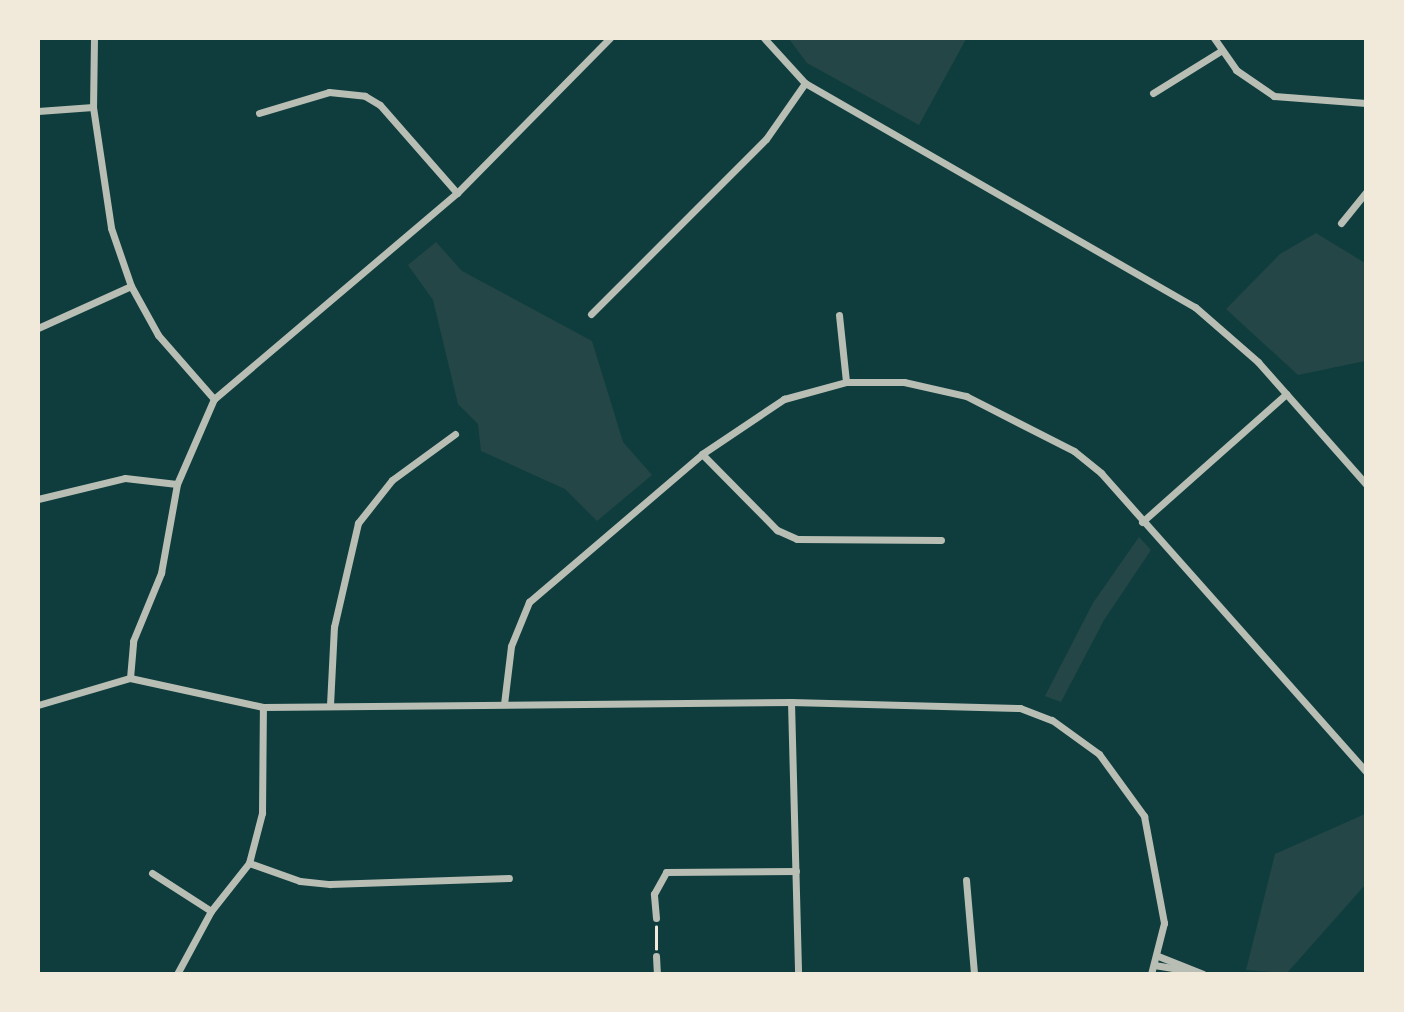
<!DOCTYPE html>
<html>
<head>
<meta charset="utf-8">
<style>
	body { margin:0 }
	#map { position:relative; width:1404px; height:1012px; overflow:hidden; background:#0f3d3e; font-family:"PT Sans Narrow",sans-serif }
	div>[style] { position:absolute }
	.green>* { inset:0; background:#244646 }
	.path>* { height:2.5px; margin:-1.25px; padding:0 1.25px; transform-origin:1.25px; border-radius:1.25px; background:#f1e9da }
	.minor>* { height:7px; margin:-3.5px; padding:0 3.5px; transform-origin:3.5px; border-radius:3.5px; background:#b8beb3 }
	span { translate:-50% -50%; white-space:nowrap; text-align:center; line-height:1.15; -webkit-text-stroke:7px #f1e9da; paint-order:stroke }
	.frame { position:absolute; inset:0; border:40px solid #f1e9da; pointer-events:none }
</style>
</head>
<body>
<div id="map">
	<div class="green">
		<i style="clip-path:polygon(789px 39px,966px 39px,919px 125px,807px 63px)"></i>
		<i style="clip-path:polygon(1316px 233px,1365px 263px,1365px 361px,1298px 375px,1226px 309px,1280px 254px)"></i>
		<i style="clip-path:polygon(436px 242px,462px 271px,592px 341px,623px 442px,652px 475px,597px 521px,565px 489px,481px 451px,478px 424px,458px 404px,433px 300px,408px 265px)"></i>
		<i style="clip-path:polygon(1139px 537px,1151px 550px,1104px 620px,1061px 702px,1045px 696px,1093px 603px)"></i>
		<i style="clip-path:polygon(1365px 814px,1365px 885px,1287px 973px,1246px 970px,1275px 854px)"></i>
	</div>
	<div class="path">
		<i style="left:656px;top:949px;width:22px;rotate:-90deg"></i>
	</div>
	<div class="minor">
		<i style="left:94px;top:38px;width:69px;rotate:90.8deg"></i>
		<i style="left:93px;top:107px;width:122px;rotate:81.5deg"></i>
		<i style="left:111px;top:228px;width:61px;rotate:71deg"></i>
		<i style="left:131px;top:286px;width:56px;rotate:61.1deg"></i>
		<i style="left:158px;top:335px;width:85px;rotate:48.8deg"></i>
		<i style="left:764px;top:38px;width:61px;rotate:47.7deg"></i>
		<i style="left:805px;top:83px;width:450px;rotate:29.9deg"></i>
		<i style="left:1195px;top:307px;width:84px;rotate:41.1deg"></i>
		<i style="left:1258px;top:362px;width:163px;rotate:48.5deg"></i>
		<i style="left:1214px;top:38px;width:39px;rotate:55deg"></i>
		<i style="left:1236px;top:70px;width:46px;rotate:34.4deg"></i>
		<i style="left:1274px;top:96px;width:92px;rotate:4.4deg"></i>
		<i style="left:1153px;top:93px;width:78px;rotate:-31.8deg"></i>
		<i style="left:38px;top:111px;width:55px;rotate:-4.2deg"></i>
		<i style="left:259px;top:113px;width:73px;rotate:-16.7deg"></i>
		<i style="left:329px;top:92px;width:36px;rotate:6deg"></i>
		<i style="left:365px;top:96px;width:17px;rotate:31deg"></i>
		<i style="left:380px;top:105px;width:117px;rotate:48.8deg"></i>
		<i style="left:1341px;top:223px;width:40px;rotate:-51deg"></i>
		<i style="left:591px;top:314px;width:247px;rotate:-45deg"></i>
		<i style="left:766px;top:139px;width:68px;rotate:-55.1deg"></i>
		<i style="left:839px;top:315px;width:67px;rotate:84deg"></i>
		<i style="left:38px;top:328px;width:102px;rotate:-24.3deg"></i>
		<i style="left:702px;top:454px;width:107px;rotate:45.4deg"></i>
		<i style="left:777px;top:530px;width:22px;rotate:24deg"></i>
		<i style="left:797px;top:539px;width:144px;rotate:0.4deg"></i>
		<i style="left:38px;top:499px;width:89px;rotate:-13.6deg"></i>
		<i style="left:125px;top:478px;width:52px;rotate:6.6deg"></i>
		<i style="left:1142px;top:522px;width:193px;rotate:-41.6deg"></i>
		<i style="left:130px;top:678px;width:37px;rotate:-85deg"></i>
		<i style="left:133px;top:641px;width:74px;rotate:-67.6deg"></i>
		<i style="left:161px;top:573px;width:90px;rotate:-79.8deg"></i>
		<i style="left:177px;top:484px;width:93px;rotate:-66.5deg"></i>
		<i style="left:214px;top:399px;width:319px;rotate:-40.3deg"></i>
		<i style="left:457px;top:193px;width:218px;rotate:-45.4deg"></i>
		<i style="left:791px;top:702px;width:272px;rotate:88.5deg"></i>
		<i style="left:504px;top:704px;width:58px;rotate:-83.1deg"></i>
		<i style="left:511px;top:646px;width:48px;rotate:-67.8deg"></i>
		<i style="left:529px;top:602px;width:228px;rotate:-40.5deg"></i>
		<i style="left:702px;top:454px;width:99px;rotate:-33.9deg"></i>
		<i style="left:784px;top:399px;width:64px;rotate:-15.3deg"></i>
		<i style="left:846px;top:382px;width:58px"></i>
		<i style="left:904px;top:382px;width:64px;rotate:12.7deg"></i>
		<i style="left:966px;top:396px;width:121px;rotate:27deg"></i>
		<i style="left:1074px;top:451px;width:35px;rotate:39deg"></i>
		<i style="left:1101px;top:473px;width:399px;rotate:48.4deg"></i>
		<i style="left:38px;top:705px;width:96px;rotate:-16.4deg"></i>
		<i style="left:130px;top:678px;width:136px;rotate:12.3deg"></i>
		<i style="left:263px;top:707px;width:528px;rotate:-0.54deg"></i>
		<i style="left:791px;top:702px;width:229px;rotate:1.5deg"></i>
		<i style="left:1020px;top:708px;width:34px;rotate:21deg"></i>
		<i style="left:1052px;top:720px;width:58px;rotate:35.9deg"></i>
		<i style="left:1099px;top:754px;width:77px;rotate:54deg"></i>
		<i style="left:1144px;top:816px;width:109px;rotate:79.4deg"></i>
		<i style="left:1164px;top:923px;width:53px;rotate:104.3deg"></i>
		<i style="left:330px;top:705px;width:78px;rotate:-87.1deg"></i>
		<i style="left:334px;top:627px;width:107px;rotate:-77deg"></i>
		<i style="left:358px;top:523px;width:55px;rotate:-51.7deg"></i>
		<i style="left:392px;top:480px;width:78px;rotate:-36.1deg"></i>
		<i style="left:249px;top:863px;width:54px;rotate:19.4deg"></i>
		<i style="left:300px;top:881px;width:30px;rotate:6deg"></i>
		<i style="left:330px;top:884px;width:179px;rotate:-1.9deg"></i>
		<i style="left:152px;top:873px;width:70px;rotate:32.8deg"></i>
		<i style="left:966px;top:880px;width:94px;rotate:85.1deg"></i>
		<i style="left:656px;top:918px;width:24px;rotate:-95deg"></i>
		<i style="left:654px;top:894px;width:25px;rotate:-61deg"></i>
		<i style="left:666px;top:872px;width:130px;rotate:-0.4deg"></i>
		<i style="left:656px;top:956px;width:18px;rotate:87deg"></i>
		<i style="left:1158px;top:956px;width:48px;rotate:21.8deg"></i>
		<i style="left:1154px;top:965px;width:38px;rotate:9deg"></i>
		<i style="left:177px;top:974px;width:72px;rotate:-61.6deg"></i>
		<i style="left:211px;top:911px;width:61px;rotate:-51.6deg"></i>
		<i style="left:249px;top:863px;width:52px;rotate:-75.4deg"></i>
		<i style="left:262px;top:813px;width:106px;rotate:-89.5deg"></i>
	</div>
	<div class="frame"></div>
</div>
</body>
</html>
